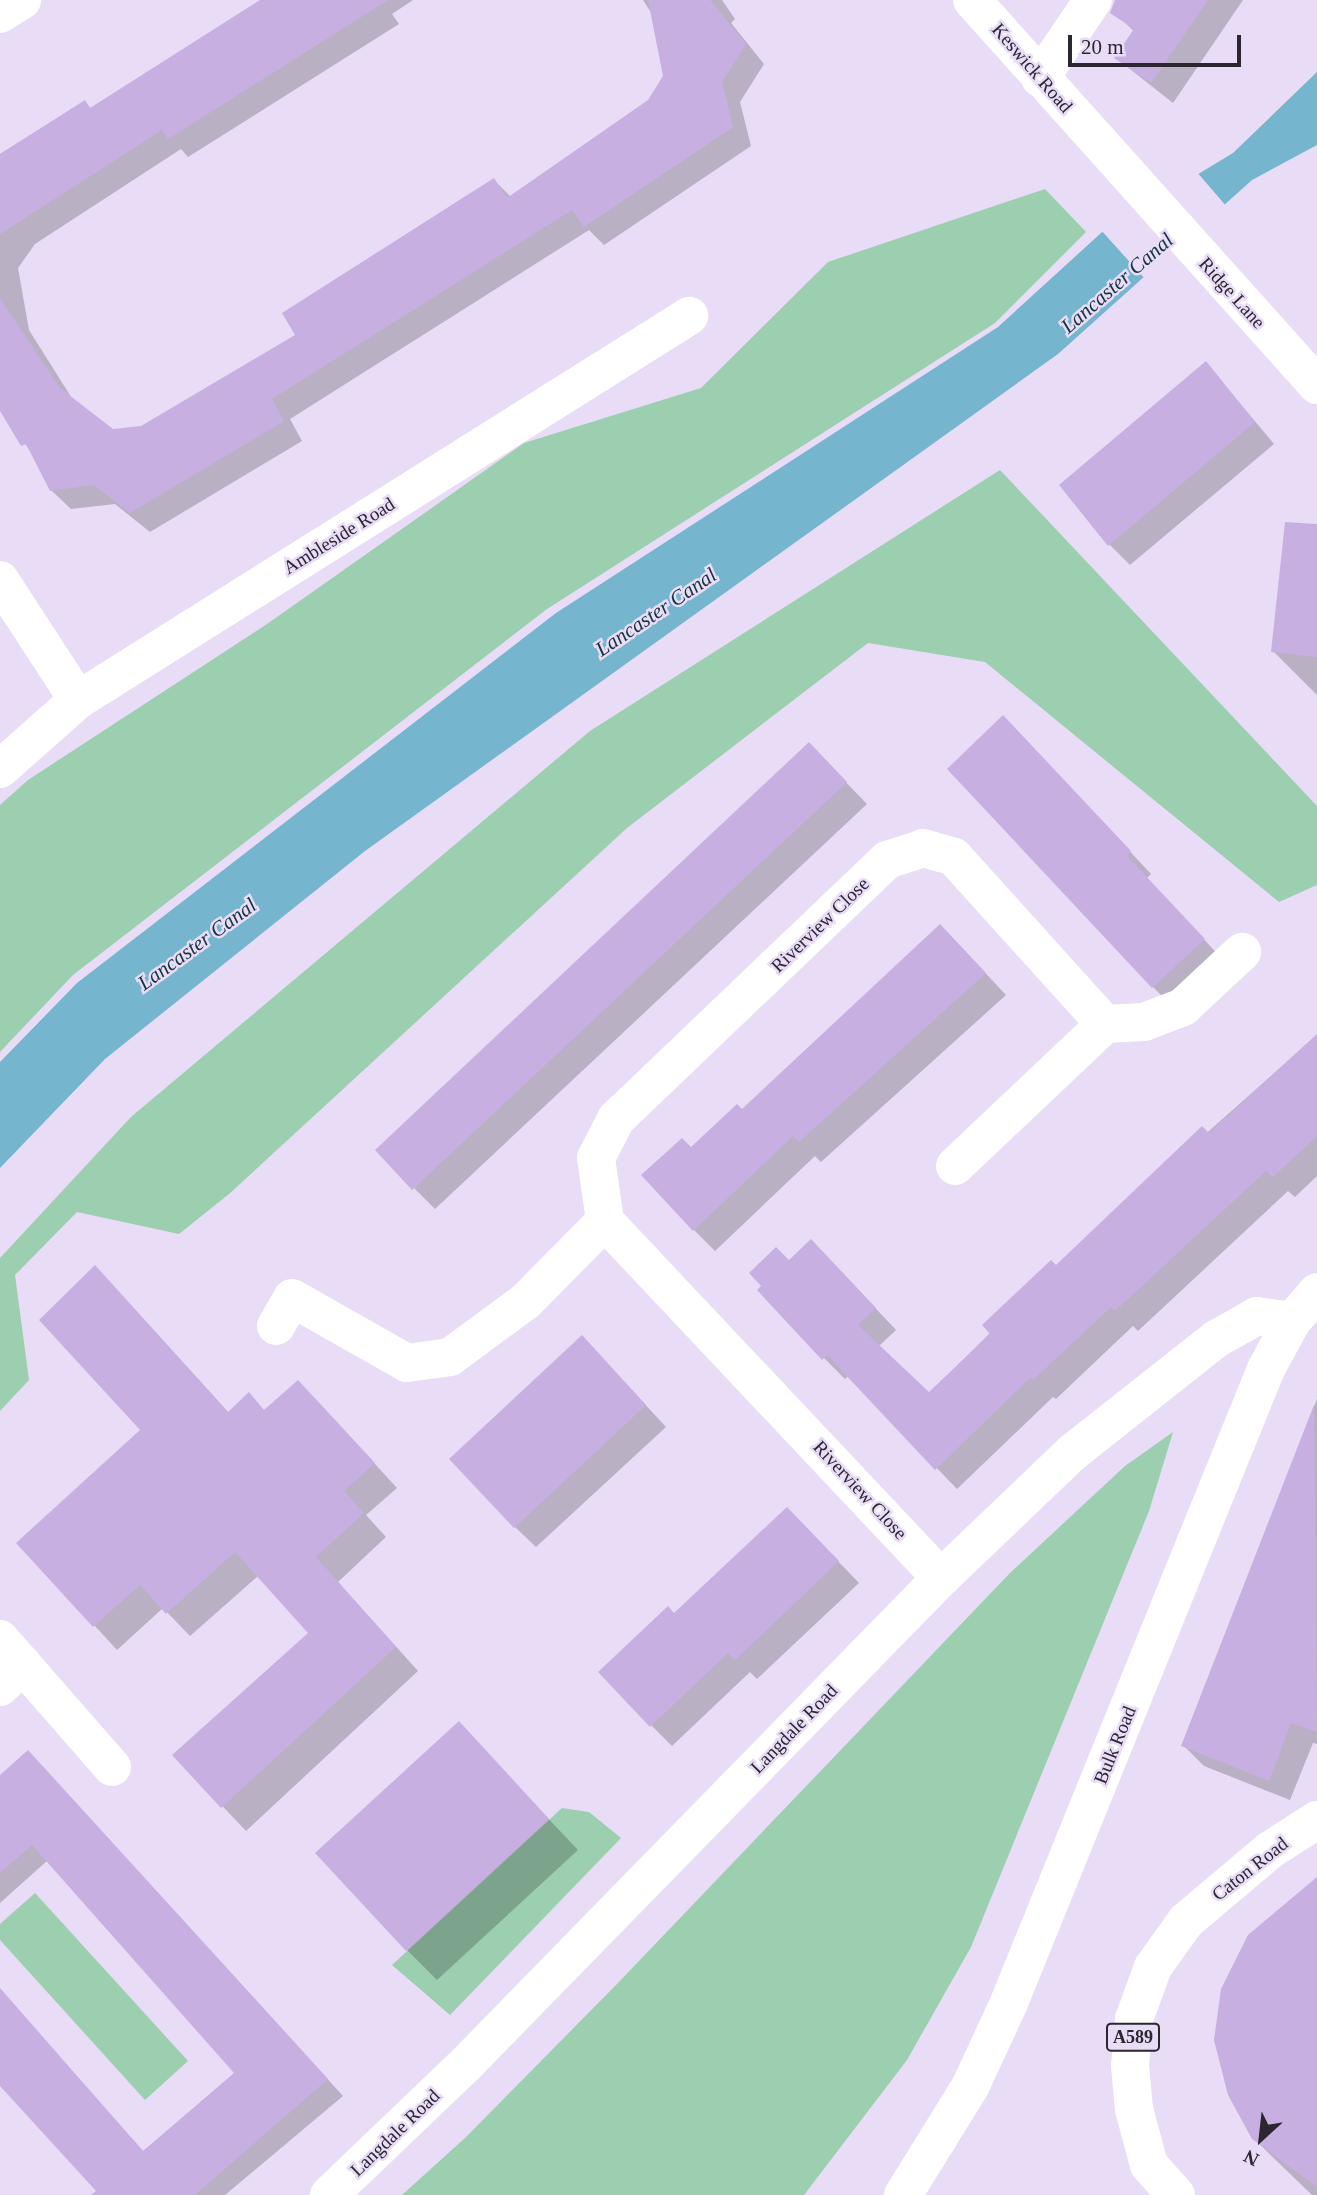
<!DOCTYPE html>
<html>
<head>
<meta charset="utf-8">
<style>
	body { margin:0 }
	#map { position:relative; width:1317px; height:2195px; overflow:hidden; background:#e8dcf6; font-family:Georgia,serif }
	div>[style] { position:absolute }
	.green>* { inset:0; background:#9cceb0 }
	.water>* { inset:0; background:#76b5ce }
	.pier>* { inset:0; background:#e8dcf6 }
	.shadow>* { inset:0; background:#0003 }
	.building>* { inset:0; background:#c7b0e1 }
	.minor>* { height:38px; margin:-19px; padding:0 19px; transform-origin:19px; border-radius:19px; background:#fff }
	.major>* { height:38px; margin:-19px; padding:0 19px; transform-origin:19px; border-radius:19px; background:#fff }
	span { translate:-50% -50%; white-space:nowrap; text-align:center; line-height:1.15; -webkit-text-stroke:5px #e8dcf6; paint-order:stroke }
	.shield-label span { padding:2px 5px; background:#e8dcf6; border:2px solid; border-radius:5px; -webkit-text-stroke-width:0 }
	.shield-label { font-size:18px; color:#2b2630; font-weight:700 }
	.street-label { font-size:19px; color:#2b2630 }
	.water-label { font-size:21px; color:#14333e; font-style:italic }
	.north { position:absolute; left:1226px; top:2104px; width:70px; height:70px; -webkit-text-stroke:5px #e8dcf6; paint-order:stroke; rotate:207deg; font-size:19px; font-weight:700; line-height:28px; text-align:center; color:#2b2630 }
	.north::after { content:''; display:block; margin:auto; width:24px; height:32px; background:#2b2630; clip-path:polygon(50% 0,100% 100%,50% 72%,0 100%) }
	.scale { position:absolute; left:1068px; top:35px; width:173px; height:32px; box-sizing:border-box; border:4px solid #2b2630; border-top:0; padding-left:9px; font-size:21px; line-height:24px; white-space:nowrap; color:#2b2630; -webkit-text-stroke:5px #e8dcf6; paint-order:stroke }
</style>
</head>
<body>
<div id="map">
	<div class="green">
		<i style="clip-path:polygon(1045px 189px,1086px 232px,995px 323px,547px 609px,73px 975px,0 1052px,0 805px,28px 780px,267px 624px,524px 443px,701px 388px,828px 262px)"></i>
		<i style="clip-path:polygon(1000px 470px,1317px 806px,1317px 885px,1279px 902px,985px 662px,868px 643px,627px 828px,229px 1194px,179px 1234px,77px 1212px,15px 1275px,29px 1380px,0 1411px,0 1258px,131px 1117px,590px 731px)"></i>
		<i style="clip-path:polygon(1173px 1432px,1149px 1511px,971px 1947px,907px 2060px,804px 2195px,402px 2195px,465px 2138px,617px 1984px,1010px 1573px,1125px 1466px)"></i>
		<i style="clip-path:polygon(562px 1808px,589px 1812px,621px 1838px,450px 2015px,392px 1965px)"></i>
		<i style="clip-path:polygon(35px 1893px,188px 2061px,145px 2100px,0 1940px,0 1924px)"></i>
	</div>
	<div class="water">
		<i style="clip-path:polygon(1317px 72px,1317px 145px,1252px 180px,1058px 354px,365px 851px,105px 1059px,0 1168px,0 1062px,77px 983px,556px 613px,998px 327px,1101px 233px,1233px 153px)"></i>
	</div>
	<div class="pier">
		<i style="clip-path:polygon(1196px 171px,1227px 207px,1146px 280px,1100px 229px)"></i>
	</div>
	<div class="shadow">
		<i style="clip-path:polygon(264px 0,413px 0,392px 14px,399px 24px,188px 157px,181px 149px,35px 244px,18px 268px,29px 330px,73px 400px,112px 431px,142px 427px,298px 335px,494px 180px,511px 197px,649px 101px,665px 76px,652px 14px,643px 0,722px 0,735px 19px,731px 23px,764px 64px,740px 102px,751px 146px,604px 245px,589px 230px,290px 419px,302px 441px,150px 532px,115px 504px,71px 509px,51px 490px,34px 456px,0 409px,0 154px,84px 102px,92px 109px)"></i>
		<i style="clip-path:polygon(1137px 0,1243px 0,1173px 103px,1116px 58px,1135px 32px,1123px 21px)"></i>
		<i style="clip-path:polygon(1206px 363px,1274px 444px,1130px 565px,1109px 544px)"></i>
		<i style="clip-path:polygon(1317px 561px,1317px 695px,1273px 651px)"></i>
		<i style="clip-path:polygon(1024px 738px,1151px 874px,1147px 878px,1224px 961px,1174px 1008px,1153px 987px)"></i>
		<i style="clip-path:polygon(830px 766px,867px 804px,435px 1209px,414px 1188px)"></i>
		<i style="clip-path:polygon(961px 947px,1006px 995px,821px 1162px,815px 1156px,715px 1251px,694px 1230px,742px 1112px)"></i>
		<i style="clip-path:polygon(1317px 1035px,1317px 1176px,1295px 1197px,1288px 1191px,1138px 1331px,1133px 1326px,1056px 1399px,1053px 1397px,957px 1489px,848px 1376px,845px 1379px,824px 1358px,832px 1262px,896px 1330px,878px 1347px,929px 1394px,1056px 1267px)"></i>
		<i style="clip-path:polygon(118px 1291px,229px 1413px,321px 1405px,397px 1488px,366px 1515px,386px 1537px,338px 1582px,418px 1671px,246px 1831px,174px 1755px,310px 1633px,258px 1576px,190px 1636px,163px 1608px,117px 1650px,19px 1543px,143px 1431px)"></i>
		<i style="clip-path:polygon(603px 1359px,666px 1427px,536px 1547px,515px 1527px)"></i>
		<i style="clip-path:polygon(1317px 1399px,1317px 1744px,1313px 1743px,1290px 1800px,1204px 1766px,1183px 1745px)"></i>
		<i style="clip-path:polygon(808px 1530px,859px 1583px,757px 1679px,750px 1672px,672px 1746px,651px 1725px,675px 1615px)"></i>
		<i style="clip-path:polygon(459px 1724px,578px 1850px,437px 1980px,407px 1950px)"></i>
		<i style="clip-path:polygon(44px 1768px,343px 2096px,225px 2195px,101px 2195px,0 2082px,0 1991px,144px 2152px,236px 2073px,48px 1860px,0 1903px,0 1777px)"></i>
		<i style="clip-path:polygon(1317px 1890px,1317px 2195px,1312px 2195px,1253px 2138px)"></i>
	</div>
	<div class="building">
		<i style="clip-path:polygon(260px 0,388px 0,168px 139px,162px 130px,0 234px,0 154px,85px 100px,90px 108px)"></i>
		<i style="clip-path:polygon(648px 0,710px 0,746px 44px,722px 82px,733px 127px,584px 227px,572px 210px,272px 399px,284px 421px,130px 513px,94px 485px,50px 491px,26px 444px,21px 446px,0 411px,0 298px,60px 388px,113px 429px,141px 426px,295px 335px,282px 313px,494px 178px,507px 198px,648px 100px,663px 76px)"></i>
		<i style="clip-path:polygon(1115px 0,1208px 0,1151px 83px,1114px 58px,1134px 29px,1110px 13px)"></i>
		<i style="clip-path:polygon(1206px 361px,1255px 422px,1108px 546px,1059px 485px)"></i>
		<i style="clip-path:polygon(1285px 522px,1317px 524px,1317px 657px,1271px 652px)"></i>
		<i style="clip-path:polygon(1003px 715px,1131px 851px,1127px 856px,1205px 939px,1152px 988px,947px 769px)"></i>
		<i style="clip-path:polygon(809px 742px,847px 782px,412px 1190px,375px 1150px)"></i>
		<i style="clip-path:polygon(940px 924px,986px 973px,799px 1142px,793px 1136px,693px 1231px,641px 1175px,682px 1138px,691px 1147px,737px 1104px,742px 1109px)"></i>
		<i style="clip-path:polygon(1317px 1034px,1317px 1136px,1273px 1177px,1266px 1171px,1115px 1311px,1111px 1307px,1033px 1380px,1031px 1377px,935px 1470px,827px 1355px,822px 1360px,757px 1290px,761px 1286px,749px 1273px,776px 1247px,789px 1260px,811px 1239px,876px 1308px,858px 1325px,929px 1392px,990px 1334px,982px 1325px,1051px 1260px,1056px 1265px,1202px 1126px,1209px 1133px)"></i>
		<i style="clip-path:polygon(95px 1265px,228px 1412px,249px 1392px,264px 1410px,298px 1380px,375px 1463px,344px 1491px,364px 1513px,316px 1557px,396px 1647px,221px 1808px,172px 1755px,308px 1633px,235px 1552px,166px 1614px,140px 1585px,93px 1627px,16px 1543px,140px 1430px,39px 1320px)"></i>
		<i style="clip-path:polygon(582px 1335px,646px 1405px,514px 1528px,449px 1459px)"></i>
		<i style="clip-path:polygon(1314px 1405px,1317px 1732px,1291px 1723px,1269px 1781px,1181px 1746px)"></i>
		<i style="clip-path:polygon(787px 1507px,839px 1561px,735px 1660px,728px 1653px,650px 1727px,598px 1672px,668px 1606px,674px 1613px)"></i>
		<i style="clip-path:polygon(459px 1721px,549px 1819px,406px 1951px,315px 1853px)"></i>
		<i style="clip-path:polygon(28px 1750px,328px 2079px,195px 2195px,91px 2195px,96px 2191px,0 2086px,0 1988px,143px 2151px,234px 2073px,32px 1845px,0 1873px,0 1775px)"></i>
		<i style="clip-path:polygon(1317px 1877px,1317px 2187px,1252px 2139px,1228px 2095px,1214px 2040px,1221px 1989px,1248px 1935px)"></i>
	</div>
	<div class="minor">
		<i style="left:972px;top:0;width:517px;rotate:48.14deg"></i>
		<i style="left:0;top:14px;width:26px;rotate:-32deg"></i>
		<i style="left:1040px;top:78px;width:94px;rotate:-55.8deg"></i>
		<i style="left:0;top:580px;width:143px;rotate:57deg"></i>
		<i style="left:0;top:769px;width:104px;rotate:-41.5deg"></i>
		<i style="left:78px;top:700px;width:722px;rotate:-32.15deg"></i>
		<i style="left:955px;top:1166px;width:207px;rotate:-43.4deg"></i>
		<i style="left:1105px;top:1024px;width:39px;rotate:-3deg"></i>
		<i style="left:1144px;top:1022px;width:42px;rotate:-21deg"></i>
		<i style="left:1183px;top:1007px;width:81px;rotate:-43deg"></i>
		<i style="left:276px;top:1326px;width:32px;rotate:-60deg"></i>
		<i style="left:292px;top:1298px;width:132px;rotate:29.5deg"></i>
		<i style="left:407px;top:1363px;width:43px;rotate:-7.9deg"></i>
		<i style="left:450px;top:1357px;width:94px;rotate:-36.4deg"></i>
		<i style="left:526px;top:1301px;width:112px;rotate:-45.4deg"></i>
		<i style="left:941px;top:1578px;width:490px;rotate:-133.3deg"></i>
		<i style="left:605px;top:1221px;width:64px;rotate:-98.1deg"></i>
		<i style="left:596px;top:1158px;width:44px;rotate:-62.9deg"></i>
		<i style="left:616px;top:1119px;width:375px;rotate:-43.7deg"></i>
		<i style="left:887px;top:860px;width:38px;rotate:-18deg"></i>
		<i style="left:923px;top:848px;width:32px;rotate:16deg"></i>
		<i style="left:954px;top:857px;width:225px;rotate:47.9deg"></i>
		<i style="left:0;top:1639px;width:170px;rotate:48.8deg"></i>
		<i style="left:0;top:1687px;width:32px;rotate:-44deg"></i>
		<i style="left:329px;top:2195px;width:191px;rotate:-43.7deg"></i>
		<i style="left:467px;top:2063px;width:678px;rotate:-45.66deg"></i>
		<i style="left:941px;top:1578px;width:182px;rotate:-43.7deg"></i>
		<i style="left:1073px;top:1452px;width:182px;rotate:-38.3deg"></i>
		<i style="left:1216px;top:1339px;width:47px;rotate:-29.3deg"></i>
		<i style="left:1257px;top:1316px;width:35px;rotate:8deg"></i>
		<i style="left:903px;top:2195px;width:127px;rotate:-58.2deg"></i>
		<i style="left:970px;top:2087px;width:90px;rotate:-65.1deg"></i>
		<i style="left:1008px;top:2005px;width:686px;rotate:-67.92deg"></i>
		<i style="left:1266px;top:1369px;width:55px;rotate:-61.6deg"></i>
		<i style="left:1292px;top:1321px;width:38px;rotate:-49deg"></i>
	</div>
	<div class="major">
		<i style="left:1176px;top:2195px;width:40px;rotate:-132deg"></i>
		<i style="left:1149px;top:2165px;width:58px;rotate:-105deg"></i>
		<i style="left:1134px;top:2109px;width:43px;rotate:-95.3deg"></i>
		<i style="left:1130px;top:2066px;width:47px;rotate:-85.1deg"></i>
		<i style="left:1134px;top:2019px;width:55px;rotate:-69.9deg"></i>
		<i style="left:1153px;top:1967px;width:57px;rotate:-54.3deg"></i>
		<i style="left:1186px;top:1921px;width:110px;rotate:-40.2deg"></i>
		<i style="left:1270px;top:1850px;width:56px;rotate:-32.6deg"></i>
	</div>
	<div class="shield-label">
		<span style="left:1133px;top:2037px">A589</span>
	</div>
	<div class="street-label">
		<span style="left:1032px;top:68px;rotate:49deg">Keswick Road</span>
		<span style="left:1232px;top:293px;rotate:48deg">Ridge Lane</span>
		<span style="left:339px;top:536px;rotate:-32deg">Ambleside Road</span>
		<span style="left:820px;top:925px;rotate:-44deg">Riverview Close</span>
		<span style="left:860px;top:1490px;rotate:47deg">Riverview Close</span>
		<span style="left:794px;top:1729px;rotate:-46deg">Langdale Road</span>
		<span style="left:1115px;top:1745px;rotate:-68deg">Bulk Road</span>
		<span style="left:1250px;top:1869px;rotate:-38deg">Caton Road</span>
		<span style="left:395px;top:2133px;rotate:-44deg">Langdale Road</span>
	</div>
	<div class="water-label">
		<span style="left:1117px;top:283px;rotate:-41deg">Lancaster Canal</span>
		<span style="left:656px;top:612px;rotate:-34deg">Lancaster Canal</span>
		<span style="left:197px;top:944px;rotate:-36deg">Lancaster Canal</span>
	</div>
	<div class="north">N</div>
	<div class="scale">20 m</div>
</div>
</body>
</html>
